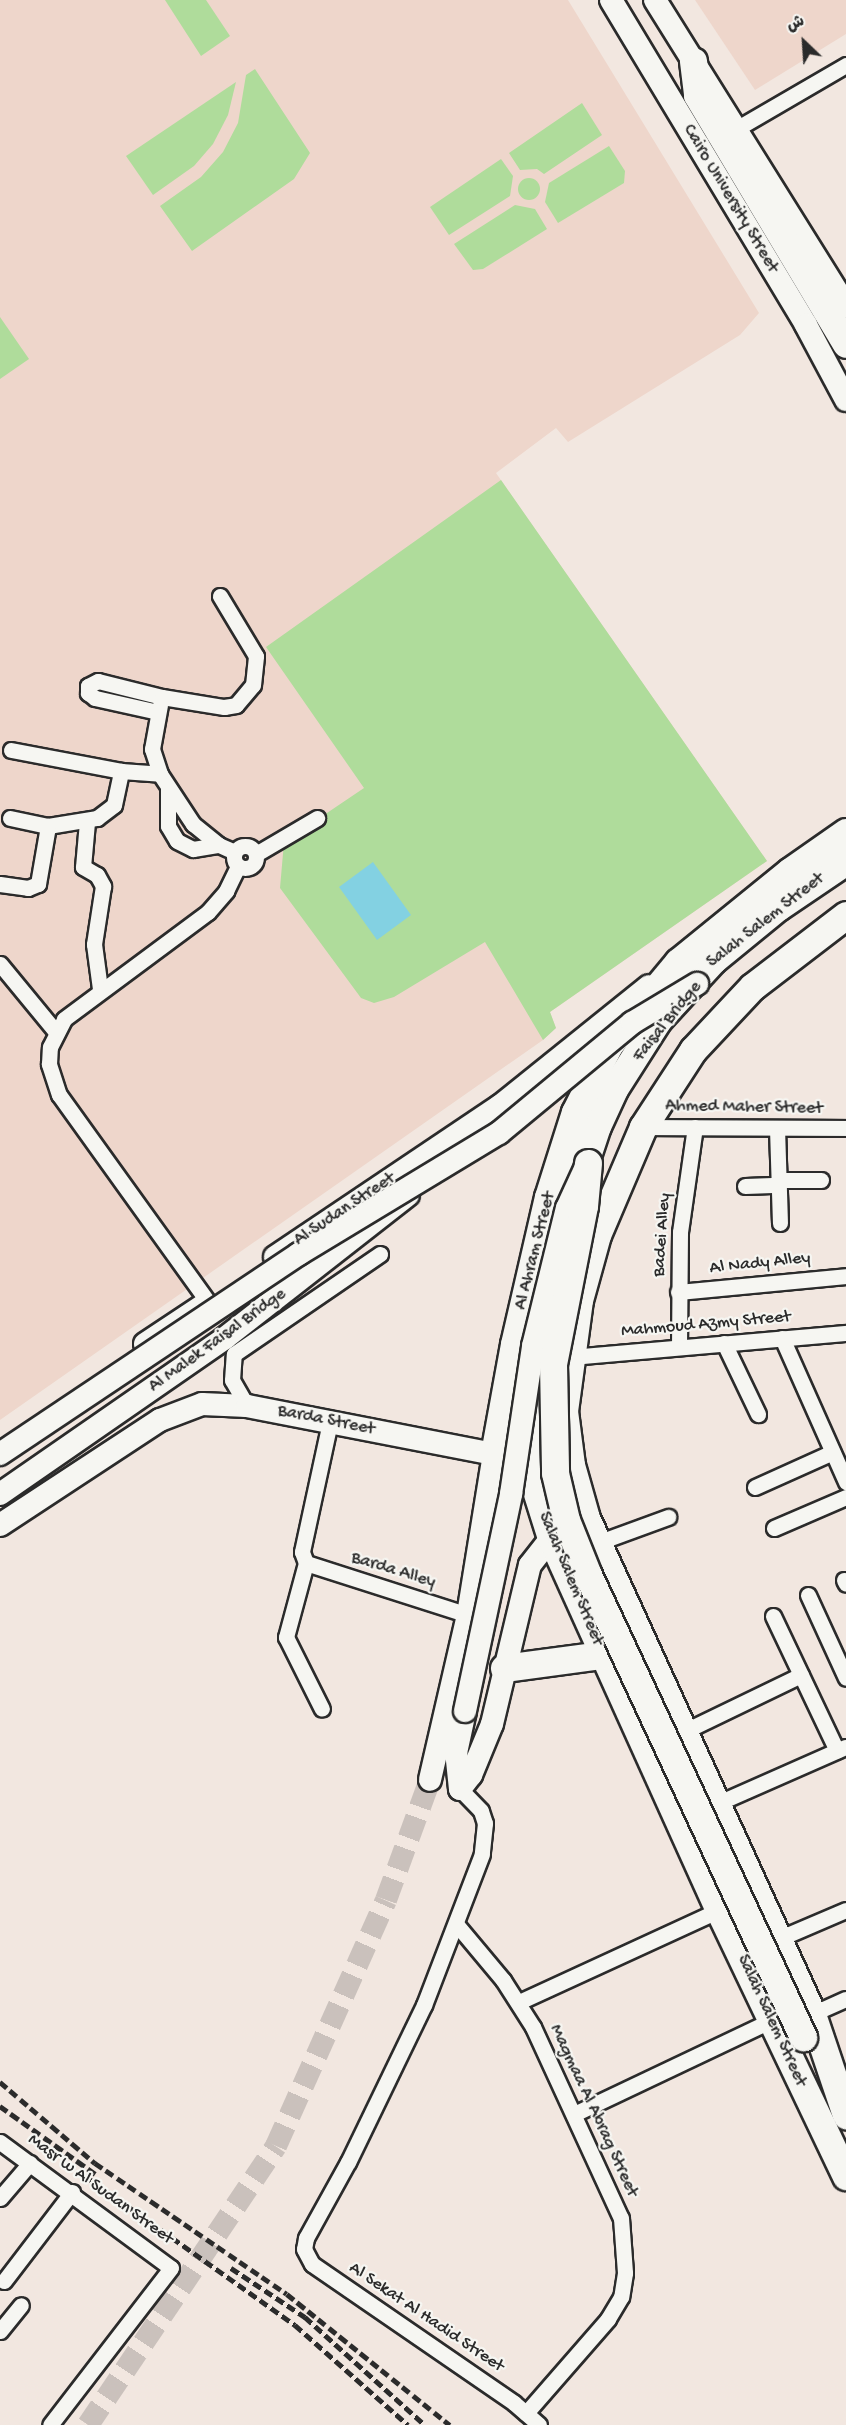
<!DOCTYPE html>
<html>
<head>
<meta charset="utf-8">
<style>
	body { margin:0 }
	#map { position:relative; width:846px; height:2425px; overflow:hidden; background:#f2e7e0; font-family:"Gochi Hand","Playpen Sans Arabic",sans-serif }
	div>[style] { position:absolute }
	.built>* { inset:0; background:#eed6cb }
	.green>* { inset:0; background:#afdc9b }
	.round { border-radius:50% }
	.water>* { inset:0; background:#83d1e2 }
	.primary-tunnel>* { height:22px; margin-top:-11px; transform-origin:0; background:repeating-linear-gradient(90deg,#cac1bc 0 22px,transparent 0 33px) }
	.roads { filter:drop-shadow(2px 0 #2b2b2b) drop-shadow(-2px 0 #2b2b2b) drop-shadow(0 2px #2b2b2b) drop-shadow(0 -2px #2b2b2b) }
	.street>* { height:15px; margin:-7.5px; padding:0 7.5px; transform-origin:7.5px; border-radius:7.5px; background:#f6f6f2 }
	.street>.ring { margin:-7.5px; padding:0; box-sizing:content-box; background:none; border:15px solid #f6f6f2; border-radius:50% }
	.primary>* { height:22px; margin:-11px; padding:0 11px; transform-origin:11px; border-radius:11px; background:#f6f6f2 }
	.highway>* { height:27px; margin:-13.5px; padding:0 13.5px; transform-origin:13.5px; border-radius:13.5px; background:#f6f6f2 }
	.rail>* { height:4.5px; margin-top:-2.25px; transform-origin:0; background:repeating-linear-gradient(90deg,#2b2b2b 0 9px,transparent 0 13.5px) }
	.bridges { filter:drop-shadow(2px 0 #2b2b2b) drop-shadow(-2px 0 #2b2b2b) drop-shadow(0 2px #2b2b2b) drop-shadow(0 -2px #2b2b2b) }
	.primary-bridge>* { height:22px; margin:-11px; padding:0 11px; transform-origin:11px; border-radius:11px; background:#f6f6f2 }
	.highway-bridge>* { height:27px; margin:-13.5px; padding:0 13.5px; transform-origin:13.5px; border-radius:13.5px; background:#f6f6f2 }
	span { translate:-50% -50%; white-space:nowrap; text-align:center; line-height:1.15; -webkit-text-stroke:4.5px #f6f6f2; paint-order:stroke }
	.street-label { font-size:18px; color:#2b2b2b }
	.north { position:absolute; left:774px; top:12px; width:60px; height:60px; -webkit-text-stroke:4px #f6f6f2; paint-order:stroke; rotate:335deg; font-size:16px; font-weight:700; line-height:24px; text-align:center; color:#2b2b2b }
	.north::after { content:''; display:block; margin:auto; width:21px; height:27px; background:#2b2b2b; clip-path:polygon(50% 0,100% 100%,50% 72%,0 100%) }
</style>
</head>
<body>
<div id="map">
	<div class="built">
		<i style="clip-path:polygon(0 0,568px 0,759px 313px,740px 335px,568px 442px,556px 428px,496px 473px,767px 861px,550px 1012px,556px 1028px,543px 1040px,0 1420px)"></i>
		<i style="clip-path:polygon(695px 0,846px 0,846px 34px,755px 90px)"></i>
	</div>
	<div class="green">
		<i style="clip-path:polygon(165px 0,206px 0,230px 36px,201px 56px)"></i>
		<i style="clip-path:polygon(255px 69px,310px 153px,294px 179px,192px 251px,160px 206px,201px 177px,223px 152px,238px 123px,246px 75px)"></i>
		<i style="clip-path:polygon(236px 82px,228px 115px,213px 144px,194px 166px,153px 195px,126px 156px)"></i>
		<i style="clip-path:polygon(582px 103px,602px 135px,544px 174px,537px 169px,520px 170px,509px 153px)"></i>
		<i style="clip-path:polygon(609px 146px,625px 171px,624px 183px,558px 223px,545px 202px,549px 183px)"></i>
		<i style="clip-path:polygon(501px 159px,513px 176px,510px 196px,449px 235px,430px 207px)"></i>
		<i class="round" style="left:518px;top:178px;width:22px;height:22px"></i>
		<i style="clip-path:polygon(515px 205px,535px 209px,547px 229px,483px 269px,473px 270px,454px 244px)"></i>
		<i style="clip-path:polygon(0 317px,29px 359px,0 379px)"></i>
		<i style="clip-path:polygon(501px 480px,767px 861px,550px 1012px,556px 1028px,543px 1040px,485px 942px,394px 997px,374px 1003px,361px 998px,280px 888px,284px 842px,364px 788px,266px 647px)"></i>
	</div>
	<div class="water">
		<i style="clip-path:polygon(373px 862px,411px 915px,377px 940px,339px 887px)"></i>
	</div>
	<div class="primary-tunnel">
		<i style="left:88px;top:2425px;width:336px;rotate:-56deg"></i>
		<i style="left:276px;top:2146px;width:269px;rotate:-65.9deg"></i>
		<i style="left:386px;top:1900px;width:128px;rotate:-69.9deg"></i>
	</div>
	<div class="roads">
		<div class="street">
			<i style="left:736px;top:129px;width:127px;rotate:-30.2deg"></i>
			<i style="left:160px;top:705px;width:45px;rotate:100.3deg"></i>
			<i style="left:152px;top:749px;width:26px;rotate:72deg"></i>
			<i style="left:160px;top:774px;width:60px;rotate:56.6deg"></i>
			<i style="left:193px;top:824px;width:33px;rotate:39deg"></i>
			<i style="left:219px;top:845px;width:17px;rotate:24deg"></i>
			<i style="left:158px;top:712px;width:65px;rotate:-167.5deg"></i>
			<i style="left:95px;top:698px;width:9px;rotate:-144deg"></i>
			<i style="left:88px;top:693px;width:7px;rotate:-90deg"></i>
			<i style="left:88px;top:686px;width:11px;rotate:-27deg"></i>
			<i style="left:98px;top:681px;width:66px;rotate:14deg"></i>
			<i style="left:162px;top:697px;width:63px;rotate:9.2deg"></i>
			<i style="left:224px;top:707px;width:12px;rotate:-9deg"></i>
			<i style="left:236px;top:705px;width:26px;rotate:-50deg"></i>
			<i style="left:253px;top:685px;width:29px;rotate:-84deg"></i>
			<i style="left:256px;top:656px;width:70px;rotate:-121deg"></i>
			<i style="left:11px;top:750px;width:112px;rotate:10.8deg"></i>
			<i style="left:121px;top:771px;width:39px;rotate:4deg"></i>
			<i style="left:168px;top:788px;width:38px;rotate:90deg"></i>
			<i style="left:168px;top:826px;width:17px;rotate:59deg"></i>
			<i style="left:177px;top:841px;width:18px;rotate:27deg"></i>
			<i style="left:193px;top:849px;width:26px;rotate:-9deg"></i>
			<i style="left:10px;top:818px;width:39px;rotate:12deg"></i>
			<i style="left:48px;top:826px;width:50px;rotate:-9.3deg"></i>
			<i style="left:97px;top:818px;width:21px;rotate:-37deg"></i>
			<i style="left:114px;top:805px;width:35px;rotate:-78deg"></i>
			<i style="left:87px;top:822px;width:45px;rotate:95.1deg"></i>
			<i style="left:83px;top:867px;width:16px;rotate:30deg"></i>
			<i style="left:97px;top:875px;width:13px;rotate:61deg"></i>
			<i style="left:103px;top:886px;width:59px;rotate:98.8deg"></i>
			<i style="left:94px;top:944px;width:45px;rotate:82.4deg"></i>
			<i class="ring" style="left:234px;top:846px;width:7px;height:7px"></i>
			<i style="left:256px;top:854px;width:71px;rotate:-30.5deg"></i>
			<i style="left:0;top:884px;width:28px;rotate:8deg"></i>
			<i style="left:28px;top:888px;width:11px;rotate:-22deg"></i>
			<i style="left:38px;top:884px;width:59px;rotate:-80.2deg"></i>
			<i style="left:0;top:964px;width:88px;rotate:50.5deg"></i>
			<i style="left:643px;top:1127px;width:203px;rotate:0.3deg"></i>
			<i style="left:777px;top:1128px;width:95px;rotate:88.2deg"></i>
			<i style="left:779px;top:1180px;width:42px"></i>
			<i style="left:745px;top:1186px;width:34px;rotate:-2deg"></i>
			<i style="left:678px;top:1292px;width:169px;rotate:-5.4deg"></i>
			<i style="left:208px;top:1302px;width:255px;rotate:-125.7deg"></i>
			<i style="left:59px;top:1095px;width:33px;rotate:-108deg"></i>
			<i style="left:49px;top:1064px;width:17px;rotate:-87deg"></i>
			<i style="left:50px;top:1047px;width:31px;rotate:-63deg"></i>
			<i style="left:64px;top:1019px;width:179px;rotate:-36.6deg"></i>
			<i style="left:208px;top:912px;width:28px;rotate:-49deg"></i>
			<i style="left:226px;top:891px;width:28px;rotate:-64deg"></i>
			<i style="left:782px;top:1338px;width:158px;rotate:66deg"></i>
			<i style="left:724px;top:1343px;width:79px;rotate:64.4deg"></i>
			<i style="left:679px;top:1347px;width:115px;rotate:-89.5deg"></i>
			<i style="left:680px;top:1232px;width:106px;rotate:-81.9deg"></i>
			<i style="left:570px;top:1357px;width:277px;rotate:-5deg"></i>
			<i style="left:247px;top:1406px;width:30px;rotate:-120deg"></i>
			<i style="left:232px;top:1380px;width:26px;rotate:-86deg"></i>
			<i style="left:234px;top:1354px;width:177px;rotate:-34.4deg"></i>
			<i style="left:330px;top:1422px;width:133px;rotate:102.2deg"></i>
			<i style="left:302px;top:1552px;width:12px;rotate:70deg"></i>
			<i style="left:306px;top:1563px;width:170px;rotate:17.8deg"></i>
			<i style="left:755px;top:1487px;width:85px;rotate:-24.2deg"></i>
			<i style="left:774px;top:1528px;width:78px;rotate:-23.3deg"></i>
			<i style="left:597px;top:1543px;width:76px;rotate:-20.1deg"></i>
			<i style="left:306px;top:1563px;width:77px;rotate:105.1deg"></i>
			<i style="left:286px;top:1637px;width:80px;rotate:63.4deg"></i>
			<i style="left:844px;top:1580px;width:4px;rotate:63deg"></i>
			<i style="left:808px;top:1595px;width:91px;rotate:65.4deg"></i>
			<i style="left:773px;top:1616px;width:149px;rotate:64.6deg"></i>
			<i style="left:683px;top:1732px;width:131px;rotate:-25.8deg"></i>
			<i style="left:460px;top:1789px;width:30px;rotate:46deg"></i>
			<i style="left:481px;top:1811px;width:13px;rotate:72deg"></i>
			<i style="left:485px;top:1823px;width:31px;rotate:96deg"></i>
			<i style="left:482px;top:1854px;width:162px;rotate:111deg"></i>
			<i style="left:424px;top:2005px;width:174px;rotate:115.8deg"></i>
			<i style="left:348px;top:2162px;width:87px;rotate:118.9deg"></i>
			<i style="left:306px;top:2238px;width:11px;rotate:100deg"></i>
			<i style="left:304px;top:2249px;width:17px;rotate:62deg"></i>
			<i style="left:312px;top:2264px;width:245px;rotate:34.5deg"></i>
			<i style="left:514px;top:2403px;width:33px;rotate:41deg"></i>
			<i style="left:716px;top:1804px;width:141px;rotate:-23.8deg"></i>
			<i style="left:457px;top:1925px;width:72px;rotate:50.1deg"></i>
			<i style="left:503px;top:1980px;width:56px;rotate:57.4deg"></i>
			<i style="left:533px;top:2027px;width:210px;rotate:65.3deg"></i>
			<i style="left:621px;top:2218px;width:55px;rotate:85.8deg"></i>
			<i style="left:625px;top:2273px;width:24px;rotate:99deg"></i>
			<i style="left:621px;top:2297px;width:26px;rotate:121deg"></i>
			<i style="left:608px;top:2319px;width:125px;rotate:131.1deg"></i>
			<i style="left:778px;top:1939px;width:74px;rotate:-23.1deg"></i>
			<i style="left:519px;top:2002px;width:220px;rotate:-24.7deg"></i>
			<i style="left:812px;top:2014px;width:37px;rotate:-24deg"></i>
			<i style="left:574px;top:2114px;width:217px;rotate:-25.4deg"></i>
			<i style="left:0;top:2142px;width:212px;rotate:36.4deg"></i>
			<i style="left:171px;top:2268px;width:198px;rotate:127.6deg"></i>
			<i style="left:0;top:2198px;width:46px;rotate:-49.4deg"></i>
			<i style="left:4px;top:2281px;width:112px;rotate:-52.6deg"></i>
			<i style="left:0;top:2331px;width:33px;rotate:-51deg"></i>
		</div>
		<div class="primary">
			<i style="left:611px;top:0;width:379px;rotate:59deg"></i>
			<i style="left:806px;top:325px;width:85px;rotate:61.9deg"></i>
			<i style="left:655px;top:0;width:361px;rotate:58deg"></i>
			<i style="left:275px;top:1257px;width:271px;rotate:-33.9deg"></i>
			<i style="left:500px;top:1106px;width:191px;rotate:-38.8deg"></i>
			<i style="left:145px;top:1344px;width:72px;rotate:-33.7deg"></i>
			<i style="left:0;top:1494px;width:274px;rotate:-34.7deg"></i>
			<i style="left:225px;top:1338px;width:232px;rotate:-38deg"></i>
			<i style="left:0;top:1525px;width:191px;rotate:-33.3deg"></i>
			<i style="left:160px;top:1420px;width:45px;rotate:-20.9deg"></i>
			<i style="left:202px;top:1404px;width:45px;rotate:2.5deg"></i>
			<i style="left:247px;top:1406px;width:252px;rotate:11deg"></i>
			<i style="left:494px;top:1454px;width:163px;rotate:99.2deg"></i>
			<i style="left:468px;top:1615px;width:169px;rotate:103deg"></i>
			<i style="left:460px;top:1789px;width:18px;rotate:-52deg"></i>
			<i style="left:471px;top:1775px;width:55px;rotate:-67.6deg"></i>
			<i style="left:492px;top:1724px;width:163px;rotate:-76.6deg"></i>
			<i style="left:530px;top:1565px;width:34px;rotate:-52deg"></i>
			<i style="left:460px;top:1789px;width:36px;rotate:-96deg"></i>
			<i style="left:456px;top:1753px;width:43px;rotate:-77.9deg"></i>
		</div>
		<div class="highway">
			<i style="left:693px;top:61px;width:34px;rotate:83deg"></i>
			<i style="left:697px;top:95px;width:290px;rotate:59.1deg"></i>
			<i style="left:846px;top:915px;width:118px;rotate:142.5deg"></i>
			<i style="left:752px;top:987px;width:86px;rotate:133.1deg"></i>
			<i style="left:693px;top:1050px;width:92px;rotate:123deg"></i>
			<i style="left:643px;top:1127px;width:117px;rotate:113.1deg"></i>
			<i style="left:597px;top:1235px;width:67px;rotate:105.5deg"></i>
			<i style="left:579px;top:1300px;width:112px;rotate:97.7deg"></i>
			<i style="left:564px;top:1411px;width:54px;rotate:82.6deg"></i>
			<i style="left:571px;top:1465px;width:55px;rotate:74.2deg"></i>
			<i style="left:586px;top:1518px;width:545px;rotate:65.5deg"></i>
			<i style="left:812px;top:2014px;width:107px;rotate:71.4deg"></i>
			<i style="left:578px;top:1183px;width:60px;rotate:-71.6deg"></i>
			<i style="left:597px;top:1126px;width:41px;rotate:-65.3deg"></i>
			<i style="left:614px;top:1089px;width:82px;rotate:-57.5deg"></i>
			<i style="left:658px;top:1020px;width:81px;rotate:-47.5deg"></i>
			<i style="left:713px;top:960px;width:84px;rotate:-39.2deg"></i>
			<i style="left:778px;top:907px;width:82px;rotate:-34.1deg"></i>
			<i style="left:534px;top:1403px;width:51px;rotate:94.5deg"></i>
			<i style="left:530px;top:1454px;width:30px;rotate:82deg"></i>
			<i style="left:534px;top:1484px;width:57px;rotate:72.5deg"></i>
			<i style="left:551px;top:1538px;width:408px;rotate:65.7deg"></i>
			<i style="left:719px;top:1910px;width:295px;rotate:64.5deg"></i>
			<i style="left:494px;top:1454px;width:112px;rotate:-79.7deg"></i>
			<i style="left:514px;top:1344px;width:151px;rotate:-77deg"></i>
			<i style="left:548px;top:1197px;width:89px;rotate:-72.4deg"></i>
			<i style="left:575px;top:1112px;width:75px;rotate:-63.1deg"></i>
			<i style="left:609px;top:1045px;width:108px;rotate:-50.3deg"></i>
			<i style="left:678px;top:962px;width:144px;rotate:-39.1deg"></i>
			<i style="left:790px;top:871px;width:68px;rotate:-34.9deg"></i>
			<i style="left:504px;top:1668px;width:99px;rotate:-7.6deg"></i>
			<i style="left:602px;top:1655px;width:17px;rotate:-21deg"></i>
		</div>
	</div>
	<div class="rail">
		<i style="left:0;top:2082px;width:125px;rotate:40.5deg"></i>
		<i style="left:95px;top:2163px;width:232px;rotate:34.3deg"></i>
		<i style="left:287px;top:2294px;width:209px;rotate:38.8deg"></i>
		<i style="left:0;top:2106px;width:120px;rotate:35.5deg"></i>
		<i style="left:84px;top:2175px;width:259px;rotate:35.4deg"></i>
		<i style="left:295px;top:2325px;width:151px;rotate:41.5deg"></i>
		<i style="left:231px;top:2268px;width:89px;rotate:33.5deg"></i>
		<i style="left:305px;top:2317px;width:161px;rotate:42deg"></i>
	</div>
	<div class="bridges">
		<div class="primary-bridge">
			<i style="left:0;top:1454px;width:360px;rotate:-33.8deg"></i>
			<i style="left:299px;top:1254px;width:234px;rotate:-31.2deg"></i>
			<i style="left:499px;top:1133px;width:173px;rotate:-39.6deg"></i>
			<i style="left:632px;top:1023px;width:76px;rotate:-31deg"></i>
			<i style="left:465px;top:1711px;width:222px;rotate:-78deg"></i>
			<i style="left:511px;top:1494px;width:150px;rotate:-81.5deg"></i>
			<i style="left:533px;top:1346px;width:142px;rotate:-76.2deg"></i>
			<i style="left:567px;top:1208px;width:43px;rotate:-65.2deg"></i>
		</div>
		<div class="highway-bridge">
			<i style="left:588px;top:1163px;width:43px;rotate:95.3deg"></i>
			<i style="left:584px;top:1206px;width:161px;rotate:101.1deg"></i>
			<i style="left:553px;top:1364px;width:109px;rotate:88.9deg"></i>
			<i style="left:555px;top:1473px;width:48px;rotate:76.8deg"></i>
			<i style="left:566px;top:1520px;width:59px;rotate:68.2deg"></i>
			<i style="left:588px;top:1575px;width:510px;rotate:65.04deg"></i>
		</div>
	</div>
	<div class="street-label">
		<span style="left:730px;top:199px;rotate:59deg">Cairo University Street</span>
		<span style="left:766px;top:921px;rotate:-38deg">Salah Salem Street</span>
		<span style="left:668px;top:1022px;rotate:-51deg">Faisal Bridge</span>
		<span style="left:744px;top:1108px;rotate:1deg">Ahmed Maher Street</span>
		<span style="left:345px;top:1210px;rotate:-34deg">Al Sudan Street</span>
		<span style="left:663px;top:1235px;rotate:-86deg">Badei Alley</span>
		<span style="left:536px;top:1251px;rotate:-76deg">Al Ahram Street</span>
		<span style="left:760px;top:1264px;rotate:-6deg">Al Nady Alley</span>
		<span style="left:706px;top:1325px;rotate:-5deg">Mahmoud Azmy Street</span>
		<span style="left:218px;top:1341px;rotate:-36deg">Al Malek Faisal Bridge</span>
		<span style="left:326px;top:1421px;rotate:11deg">Barda Street</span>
		<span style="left:393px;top:1571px;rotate:17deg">Barda Alley</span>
		<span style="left:570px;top:1579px;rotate:67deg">Salah Salem Street</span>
		<span style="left:771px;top:2021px;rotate:65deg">Salah Salem Street</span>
		<span style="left:593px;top:2111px;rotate:65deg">Magmaa Al Abrag Street</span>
		<span style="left:100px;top:2190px;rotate:36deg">Masr w Al Sudan Street</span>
		<span style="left:426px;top:2318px;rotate:34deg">Al Sekat Al Hadid Street</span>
	</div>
	<div class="north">ش</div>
</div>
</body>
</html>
